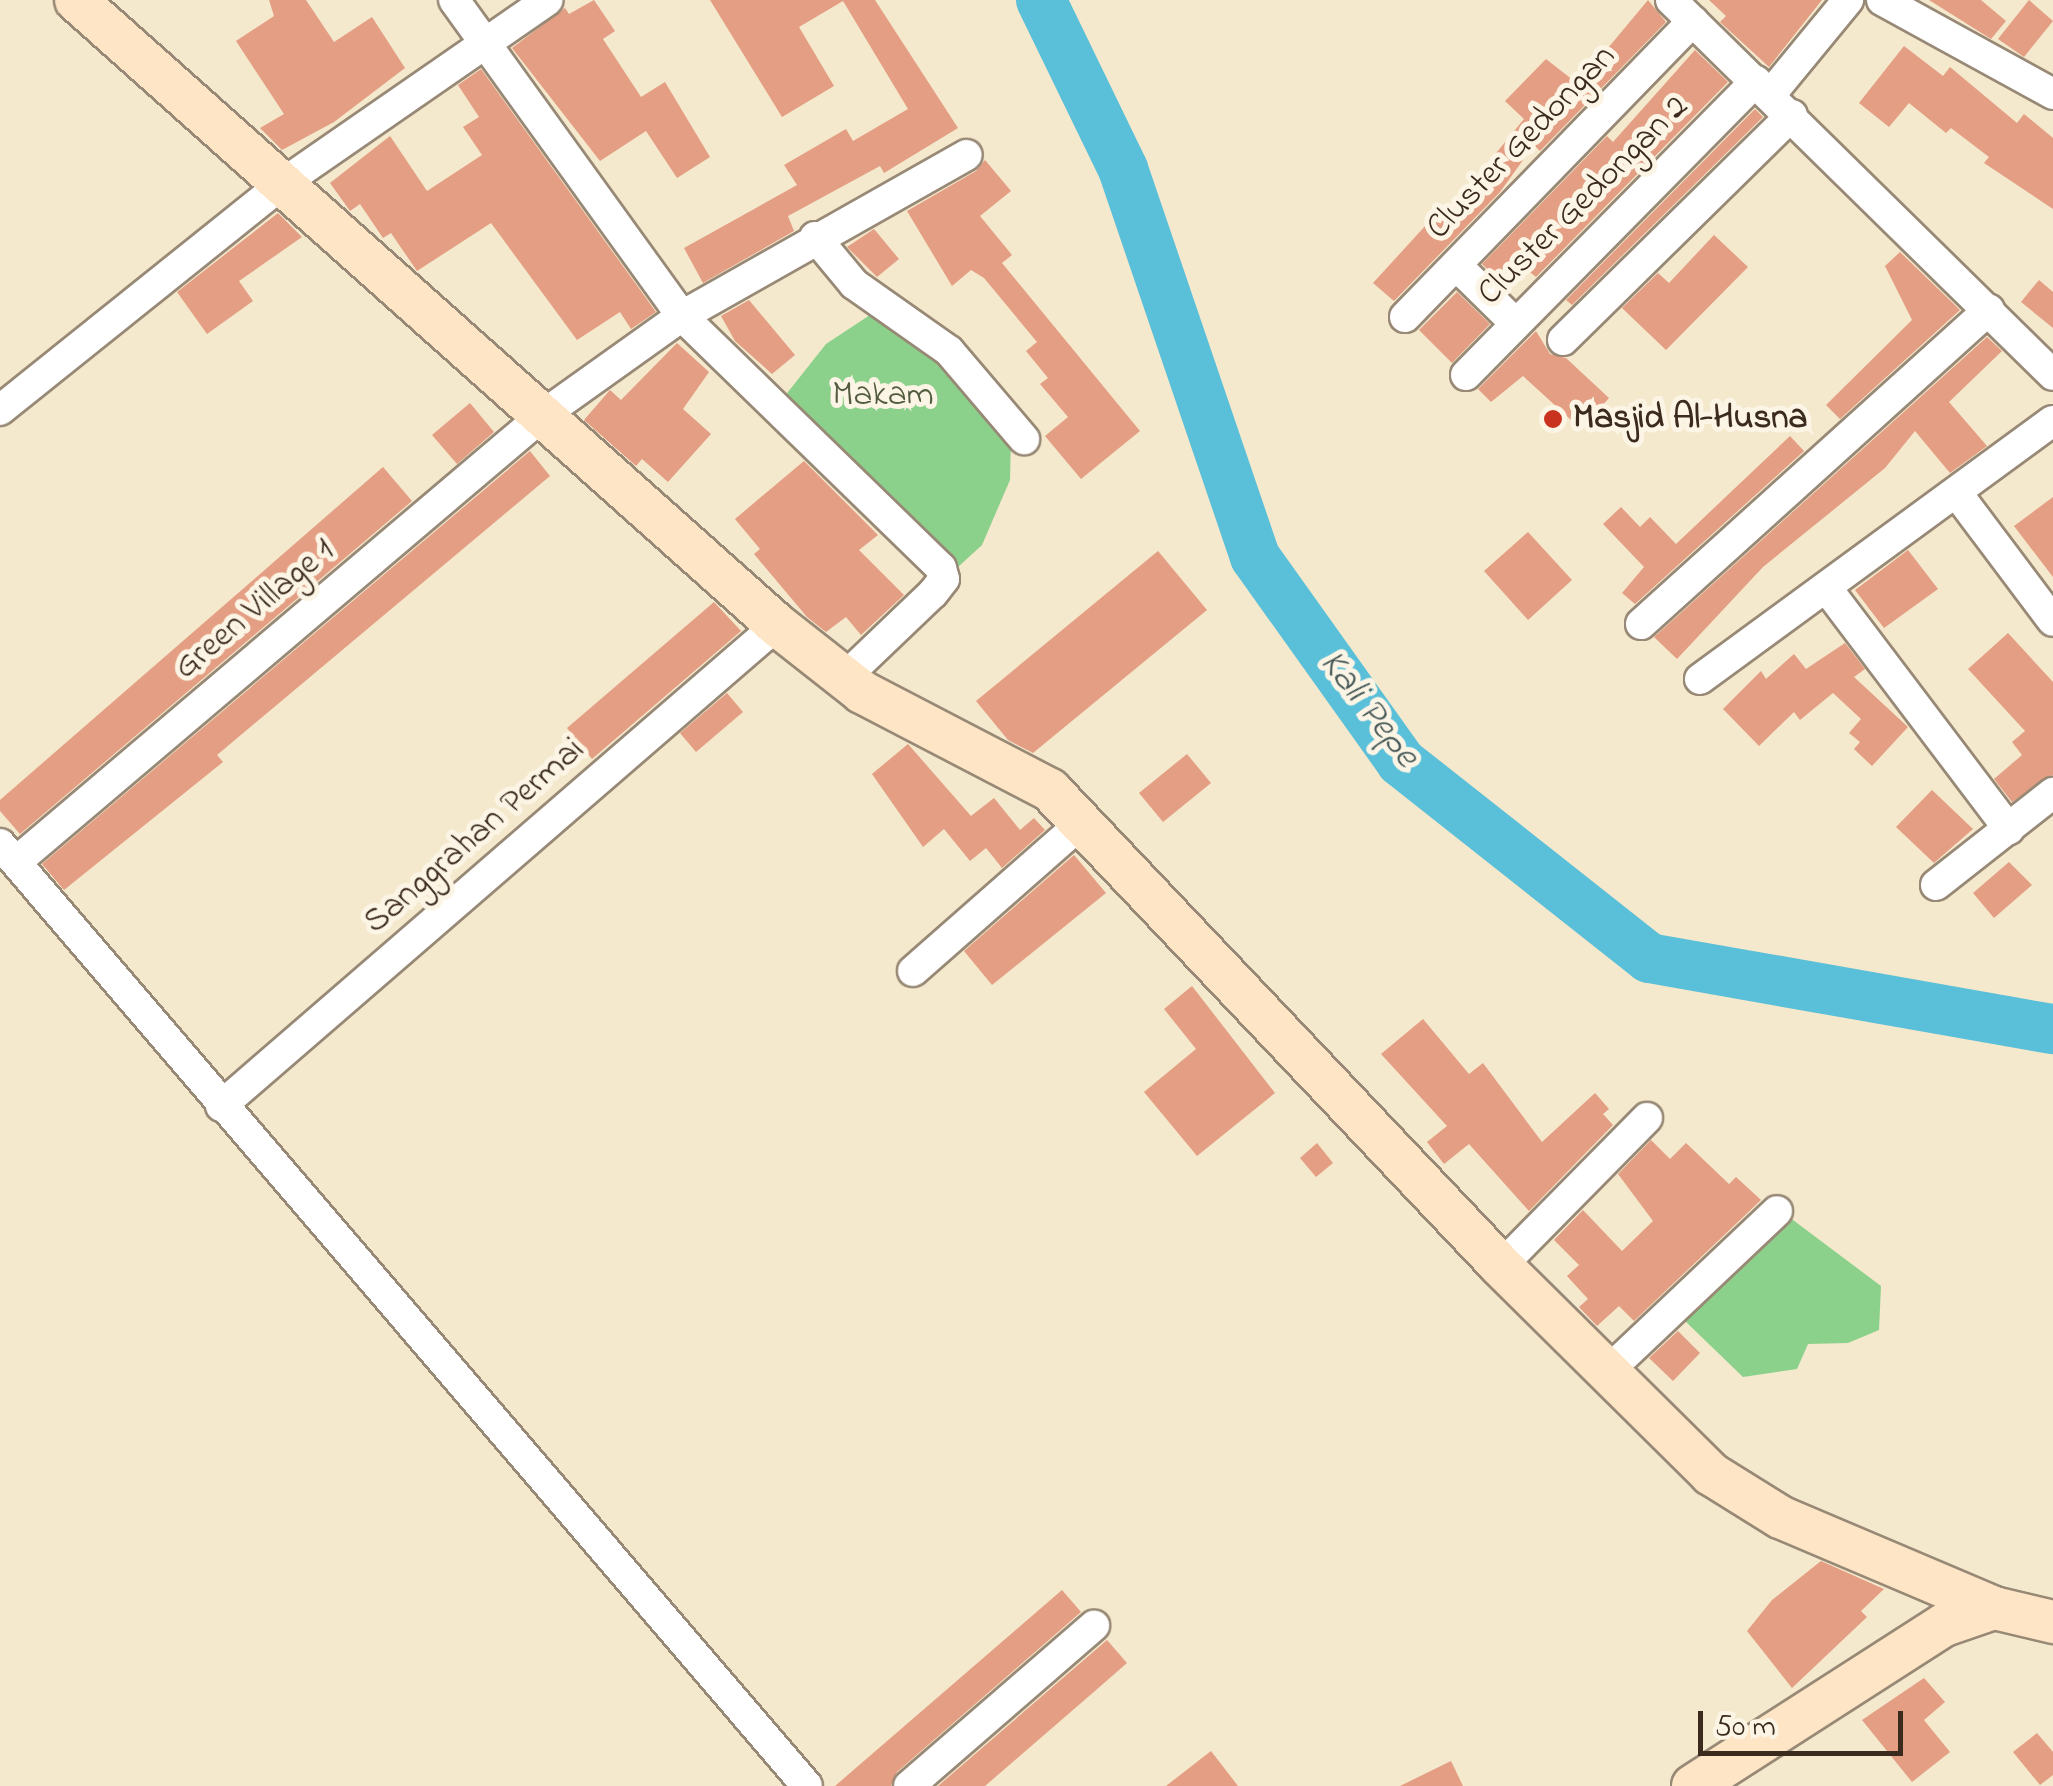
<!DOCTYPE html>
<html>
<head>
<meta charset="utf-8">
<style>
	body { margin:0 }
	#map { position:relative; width:2053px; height:1786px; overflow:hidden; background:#f4e8cd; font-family:"Indie Flower",sans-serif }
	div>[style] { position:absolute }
	.green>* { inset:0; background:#8bd18c }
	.river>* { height:50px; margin:-25px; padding:0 25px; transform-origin:25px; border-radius:25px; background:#5abfd8 }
	.building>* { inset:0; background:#e49e83 }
	.roads { filter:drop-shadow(2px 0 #988976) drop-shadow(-2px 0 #988976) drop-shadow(0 2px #988976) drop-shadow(0 -2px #988976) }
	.street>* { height:30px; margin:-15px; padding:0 15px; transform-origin:15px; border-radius:15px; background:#fff }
	.secondary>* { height:42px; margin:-21px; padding:0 21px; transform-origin:21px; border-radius:21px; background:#fde5c5 }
	.dots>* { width:28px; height:28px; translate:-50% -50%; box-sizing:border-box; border:5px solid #fcf5e5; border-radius:50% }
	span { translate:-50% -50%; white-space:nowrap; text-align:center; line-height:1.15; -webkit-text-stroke:10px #fcf5e5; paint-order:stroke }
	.street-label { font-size:35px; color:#3b2a1e }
	.park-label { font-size:35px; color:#535c3f }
	.poi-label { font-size:35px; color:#3b2a1e; font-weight:700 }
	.left { translate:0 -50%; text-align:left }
	.water-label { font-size:38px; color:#445756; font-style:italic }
	.scale { position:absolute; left:1698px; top:1711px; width:205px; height:45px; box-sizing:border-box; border:5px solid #3b2a1e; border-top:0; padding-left:12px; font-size:30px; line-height:35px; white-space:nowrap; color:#3b2a1e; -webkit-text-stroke:8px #fcf5e5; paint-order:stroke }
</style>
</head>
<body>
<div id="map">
	<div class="green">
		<i style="clip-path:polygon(876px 311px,910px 327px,1011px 438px,1010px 480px,982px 545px,958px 567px,784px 397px,826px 344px)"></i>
		<i style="clip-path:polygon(1785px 1214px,1881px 1286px,1879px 1330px,1848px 1343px,1808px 1344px,1797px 1369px,1743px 1377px,1684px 1320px)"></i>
	</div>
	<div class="river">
		<i style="left:1041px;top:0;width:188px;rotate:64.1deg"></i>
		<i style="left:1123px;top:169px;width:410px;rotate:71.2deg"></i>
		<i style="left:1255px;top:557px;width:252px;rotate:54.5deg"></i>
		<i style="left:1401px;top:762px;width:316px;rotate:38.3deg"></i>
		<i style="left:1649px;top:958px;width:410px;rotate:10deg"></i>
	</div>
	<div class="building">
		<i style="clip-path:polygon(269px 0,306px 0,334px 42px,372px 17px,405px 68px,334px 122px,282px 150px,260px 128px,284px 114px,236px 41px,274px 16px)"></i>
		<i style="clip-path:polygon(594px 0,615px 31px,603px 39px,641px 97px,665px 82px,710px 157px,677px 178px,646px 131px,600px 161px,512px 48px,565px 8px,569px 14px)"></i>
		<i style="clip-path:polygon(710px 0,875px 0,958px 128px,884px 173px,880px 166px,788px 216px,794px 231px,703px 283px,684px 248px,797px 185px,784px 165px,846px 129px,853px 141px,908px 109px,843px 1px,799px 27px,834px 86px,782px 117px)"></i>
		<i style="clip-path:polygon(1648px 0,1666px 22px,1540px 151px,1534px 145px,1500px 192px,1394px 301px,1373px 283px,1437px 213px,1443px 218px,1524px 119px,1505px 101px,1546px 59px,1578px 84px)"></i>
		<i style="clip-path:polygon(1709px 0,1822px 0,1769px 67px,1720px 22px,1726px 16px)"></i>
		<i style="clip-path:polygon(1929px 0,1981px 0,2006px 21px,1991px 39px)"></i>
		<i style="clip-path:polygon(2029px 0,2053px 21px,2024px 57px,1998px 39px)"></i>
		<i style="clip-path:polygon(1904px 46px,1943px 76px,1950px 67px,2017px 123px,2024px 114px,2053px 138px,2053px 209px,1984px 163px,1989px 157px,1951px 128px,1946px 133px,1909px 103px,1889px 127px,1859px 103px)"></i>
		<i style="clip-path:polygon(1695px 50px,1728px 82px,1536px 277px,1517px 262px,1499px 281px,1482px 264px,1607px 136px,1613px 142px)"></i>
		<i style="clip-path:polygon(481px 69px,656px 312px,631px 329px,620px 312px,577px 340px,491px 223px,417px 271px,391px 233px,383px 238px,360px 204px,350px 211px,330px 183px,390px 136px,427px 191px,482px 155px,463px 127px,479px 117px,458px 85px)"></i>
		<i style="clip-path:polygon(1755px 109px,1763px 117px,1572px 305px,1566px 300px)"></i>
		<i style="clip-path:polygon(985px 160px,1011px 191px,980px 216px,1012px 255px,1002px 263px,1140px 431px,1081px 479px,1045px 436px,1068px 417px,1040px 384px,1048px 378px,1026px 351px,1037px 342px,984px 278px,971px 270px,952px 286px,907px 211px,976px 171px)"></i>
		<i style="clip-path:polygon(278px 213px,302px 237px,239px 281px,253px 301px,207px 334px,177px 292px)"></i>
		<i style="clip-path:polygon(874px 229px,899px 259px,877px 277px,847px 247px)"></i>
		<i style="clip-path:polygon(1714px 235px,1748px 267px,1666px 350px,1622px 308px,1658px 273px,1669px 283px)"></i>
		<i style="clip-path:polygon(1900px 252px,1960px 310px,1840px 419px,1826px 405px,1912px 320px,1885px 266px)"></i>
		<i style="clip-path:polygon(2039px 280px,2053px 292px,2053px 328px,2021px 302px)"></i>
		<i style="clip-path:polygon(1457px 292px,1490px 324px,1452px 363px,1419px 330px)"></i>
		<i style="clip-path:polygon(749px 300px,795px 355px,772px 374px,735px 341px,721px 316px)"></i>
		<i style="clip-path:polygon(1536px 331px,1550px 354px,1566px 358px,1609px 398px,1581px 429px,1523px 376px,1491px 402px,1478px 389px)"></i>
		<i style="clip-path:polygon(1987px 337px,2002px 351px,1949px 402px,1987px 446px,1950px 473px,1915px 431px,1885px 468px,1763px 567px,1677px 659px,1654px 637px)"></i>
		<i style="clip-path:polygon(677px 343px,709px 372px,683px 409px,711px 434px,668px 482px,642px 459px,636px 466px,584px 420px,610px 390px,621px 400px)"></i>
		<i style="clip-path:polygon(470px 403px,494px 432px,457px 464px,432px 435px)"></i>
		<i style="clip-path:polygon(1790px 436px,1804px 451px,1635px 604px,1622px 593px,1644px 567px,1603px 524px,1621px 507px,1640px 527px,1650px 517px,1676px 544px)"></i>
		<i style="clip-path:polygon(530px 451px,550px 476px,217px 755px,223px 762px,64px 890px,42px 864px)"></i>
		<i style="clip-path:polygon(804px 461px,878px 535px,859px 550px,904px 595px,861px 635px,846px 617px,826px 632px,807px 617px,754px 554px,760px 549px,735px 519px)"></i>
		<i style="clip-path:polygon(383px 467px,412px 501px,20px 834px,0 811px,0 800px)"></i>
		<i style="clip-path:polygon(2053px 497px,2053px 577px,2014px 526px)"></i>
		<i style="clip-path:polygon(1528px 532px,1572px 580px,1528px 620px,1484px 571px)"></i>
		<i style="clip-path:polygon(1908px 550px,1938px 589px,1884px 628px,1855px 590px)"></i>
		<i style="clip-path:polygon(1158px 551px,1207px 610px,1033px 753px,1008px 740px,976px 701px)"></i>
		<i style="clip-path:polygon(714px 602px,741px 631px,592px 759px,567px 728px)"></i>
		<i style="clip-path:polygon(2008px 633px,2053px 682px,2053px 775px,2012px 802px,1994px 779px,2022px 755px,2012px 742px,2025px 731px,1968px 669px)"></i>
		<i style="clip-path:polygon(1845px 643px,1865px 669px,1854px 677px,1908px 727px,1872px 766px,1854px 749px,1860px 742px,1849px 733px,1861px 719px,1833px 693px,1800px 720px,1794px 712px,1759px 746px,1723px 709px,1761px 671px,1766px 679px,1794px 654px,1806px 669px)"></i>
		<i style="clip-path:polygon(727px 693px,743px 712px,696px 752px,680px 733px)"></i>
		<i style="clip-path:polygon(908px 744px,971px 816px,994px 798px,1020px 830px,1034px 818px,1045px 830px,1002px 868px,986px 848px,970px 861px,944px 829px,923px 847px,872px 774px)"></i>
		<i style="clip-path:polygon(1187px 754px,1211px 783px,1163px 822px,1139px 793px)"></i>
		<i style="clip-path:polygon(1932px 790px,1973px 829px,1934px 863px,1896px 827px)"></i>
		<i style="clip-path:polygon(1074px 855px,1106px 893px,992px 985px,964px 951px)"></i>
		<i style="clip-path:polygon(2009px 862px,2032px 885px,1994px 918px,1973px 893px)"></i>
		<i style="clip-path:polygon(1192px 986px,1275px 1093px,1197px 1156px,1144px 1092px,1196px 1049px,1164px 1009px)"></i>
		<i style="clip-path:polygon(1423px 1019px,1469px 1074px,1483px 1063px,1542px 1142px,1595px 1093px,1609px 1109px,1603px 1114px,1613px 1125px,1529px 1211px,1469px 1144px,1444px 1164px,1427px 1142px,1447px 1126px,1381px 1054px)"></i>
		<i style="clip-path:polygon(1651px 1140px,1670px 1159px,1686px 1143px,1729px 1184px,1736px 1177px,1761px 1200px,1634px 1321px,1619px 1306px,1597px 1326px,1579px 1307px,1588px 1299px,1567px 1276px,1579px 1265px,1554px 1240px,1583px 1210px,1622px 1251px,1653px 1221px,1618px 1174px)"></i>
		<i style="clip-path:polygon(1317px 1143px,1333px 1163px,1316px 1177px,1300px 1158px)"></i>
		<i style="clip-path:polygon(1678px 1331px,1700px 1353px,1673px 1381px,1649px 1358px)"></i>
		<i style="clip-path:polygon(1821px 1561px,1884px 1589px,1861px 1611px,1867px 1617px,1792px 1688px,1747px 1631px,1772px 1600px)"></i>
		<i style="clip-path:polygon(1062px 1590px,1081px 1612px,897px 1772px,891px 1786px,835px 1786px)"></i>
		<i style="clip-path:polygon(1107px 1640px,1127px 1663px,1103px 1684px,985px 1786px,938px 1786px)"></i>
		<i style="clip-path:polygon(1924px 1678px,1945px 1702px,1924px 1720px,1950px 1752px,1912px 1782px,1862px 1720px)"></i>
		<i style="clip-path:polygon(2037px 1733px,2053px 1752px,2053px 1775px,2040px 1785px,2013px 1752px)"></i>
		<i style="clip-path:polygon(1211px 1751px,1238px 1786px,1166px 1786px)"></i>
		<i style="clip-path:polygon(1451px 1761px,1463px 1786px,1400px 1786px)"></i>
	</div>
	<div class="roads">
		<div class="street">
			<i style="left:454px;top:0;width:390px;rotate:54.2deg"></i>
			<i style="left:682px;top:316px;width:361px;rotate:44.2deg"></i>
			<i style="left:941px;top:568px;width:11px;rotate:75deg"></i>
			<i style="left:944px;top:579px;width:18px;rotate:128deg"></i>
			<i style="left:933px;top:593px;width:123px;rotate:136.3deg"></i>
			<i style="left:1671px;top:0;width:535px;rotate:44.47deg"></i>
			<i style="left:1882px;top:0;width:195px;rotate:28.8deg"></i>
			<i style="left:1770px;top:95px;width:123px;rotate:-50.6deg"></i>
			<i style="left:815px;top:237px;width:61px;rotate:50.3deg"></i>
			<i style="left:854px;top:284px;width:116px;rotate:35.2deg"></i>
			<i style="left:949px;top:351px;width:116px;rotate:49.6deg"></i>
			<i style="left:1456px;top:265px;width:84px;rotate:44.5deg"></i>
			<i style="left:1405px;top:317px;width:413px;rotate:-45.8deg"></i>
			<i style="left:1563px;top:340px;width:321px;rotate:-44.5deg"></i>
			<i style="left:1466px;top:375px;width:413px;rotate:-45.4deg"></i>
			<i style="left:0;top:410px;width:361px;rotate:-38.7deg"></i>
			<i style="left:282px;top:184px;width:323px;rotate:-34.7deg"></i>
			<i style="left:1959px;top:496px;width:156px;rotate:53.1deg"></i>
			<i style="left:1828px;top:590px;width:300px;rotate:52.9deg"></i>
			<i style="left:1641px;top:624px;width:469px;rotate:-42.1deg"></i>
			<i style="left:1700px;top:679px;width:437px;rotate:-36.2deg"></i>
			<i style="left:0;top:844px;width:1240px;rotate:49.41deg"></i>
			<i style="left:16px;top:862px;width:691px;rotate:-40.3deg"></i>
			<i style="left:543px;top:415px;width:171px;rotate:-35.5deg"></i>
			<i style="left:682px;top:316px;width:327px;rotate:-29.5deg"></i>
			<i style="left:1936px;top:885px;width:149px;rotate:-38.2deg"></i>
			<i style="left:913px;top:971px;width:227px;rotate:-41.3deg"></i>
			<i style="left:221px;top:1106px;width:735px;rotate:-40.86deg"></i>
			<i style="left:1501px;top:1266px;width:208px;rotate:-45.4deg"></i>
			<i style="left:1607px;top:1372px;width:234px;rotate:-43.4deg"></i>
			<i style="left:909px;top:1786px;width:245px;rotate:-40.9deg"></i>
		</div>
		<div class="secondary">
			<i style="left:76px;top:0;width:939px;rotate:41.72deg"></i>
			<i style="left:777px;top:625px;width:108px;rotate:38.2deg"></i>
			<i style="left:862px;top:692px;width:212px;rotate:27.5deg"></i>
			<i style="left:1050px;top:790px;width:656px;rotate:46.54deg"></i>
			<i style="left:1501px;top:1266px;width:296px;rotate:44.7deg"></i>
			<i style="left:1711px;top:1474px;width:81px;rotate:31.9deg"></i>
			<i style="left:1780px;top:1517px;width:233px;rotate:23deg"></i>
			<i style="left:1693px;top:1786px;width:298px;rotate:-32.7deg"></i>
			<i style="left:1944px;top:1625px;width:53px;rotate:-18.8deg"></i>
			<i style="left:1994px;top:1608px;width:61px;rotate:13.3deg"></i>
		</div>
	</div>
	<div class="dots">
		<i style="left:1553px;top:419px;background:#c8321e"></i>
	</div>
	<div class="street-label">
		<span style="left:1522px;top:143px;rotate:-46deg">Cluster Gedongan</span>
		<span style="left:1584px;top:201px;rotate:-45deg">Cluster Gedongan 2</span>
		<span style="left:255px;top:610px;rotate:-40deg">Green Village 1</span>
		<span style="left:475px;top:837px;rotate:-41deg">Sanggrahan Permai</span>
	</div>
	<div class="park-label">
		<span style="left:883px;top:396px">Makam</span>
	</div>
	<div class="poi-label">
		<span class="left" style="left:1573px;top:419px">Masjid Al-Husna</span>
	</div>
	<div class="water-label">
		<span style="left:1368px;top:710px;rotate:52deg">Kali Pepe</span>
	</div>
	<div class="scale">50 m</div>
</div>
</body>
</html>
